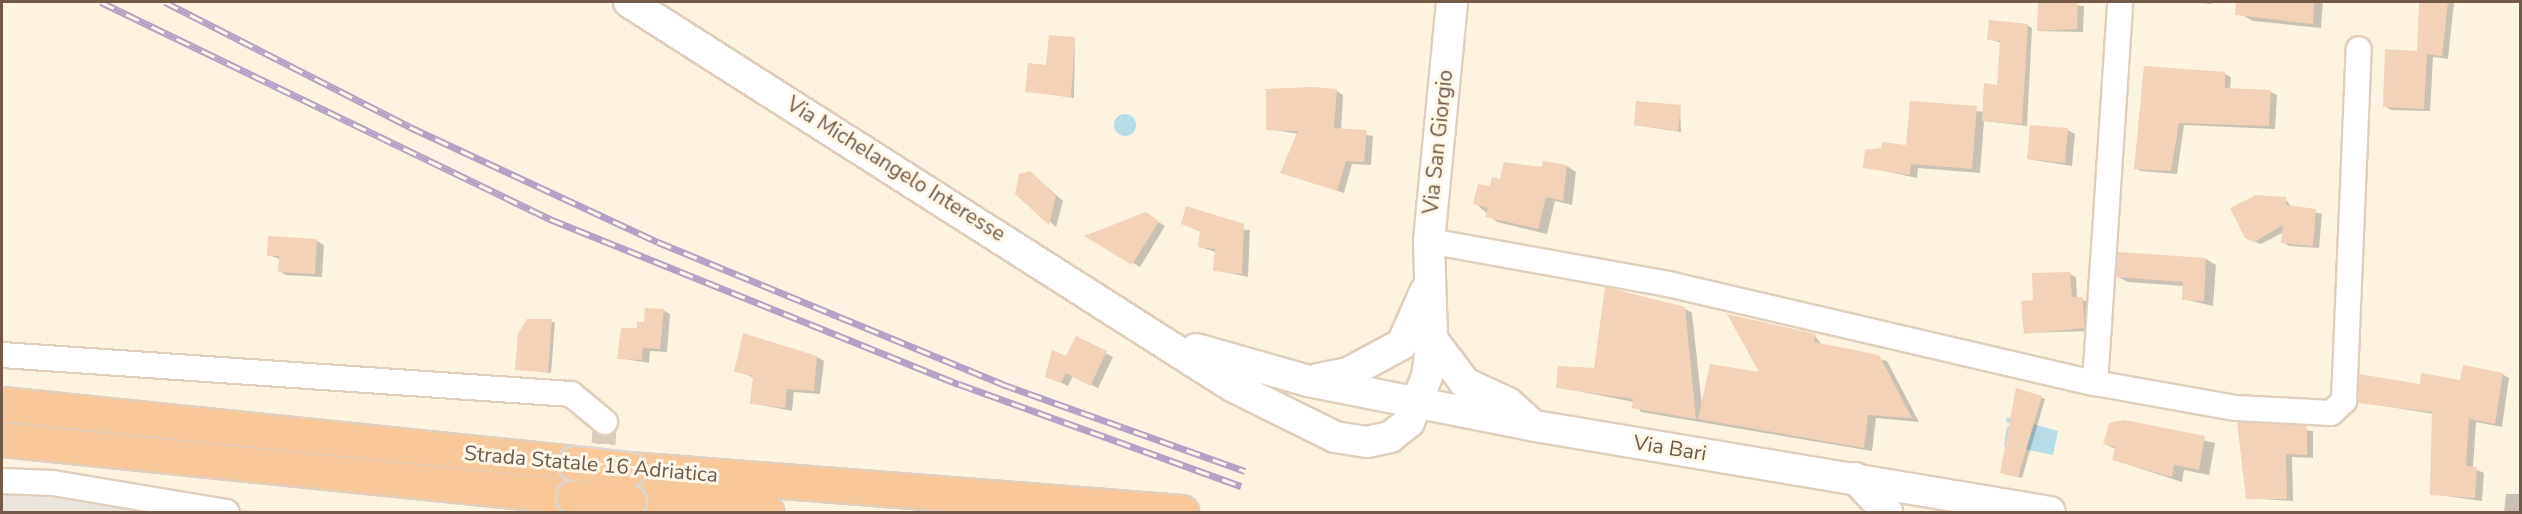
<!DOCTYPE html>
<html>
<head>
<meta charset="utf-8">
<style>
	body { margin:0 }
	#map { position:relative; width:2522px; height:514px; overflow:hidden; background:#fcf3e1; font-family:"Nunito Sans",sans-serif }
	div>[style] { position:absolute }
	.industrial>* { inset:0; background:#ebe4dc }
	.water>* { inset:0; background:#b6dce5 }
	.round { border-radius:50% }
	.shadow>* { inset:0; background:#0003 }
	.building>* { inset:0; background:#f2d2b8 }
	.minor-tunnel>* { height:24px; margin-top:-12px; transform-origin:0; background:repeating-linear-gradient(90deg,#daccbb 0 24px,transparent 0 36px) }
	.roads { filter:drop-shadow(2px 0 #e0cfbd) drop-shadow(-2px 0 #e0cfbd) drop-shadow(0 2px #e0cfbd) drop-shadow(0 -2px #e0cfbd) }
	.minor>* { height:24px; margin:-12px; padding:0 12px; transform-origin:12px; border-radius:12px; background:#fff }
	.tertiary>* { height:30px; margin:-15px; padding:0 15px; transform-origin:15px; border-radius:15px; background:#fff }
	.trunk>* { height:33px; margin:-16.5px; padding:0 16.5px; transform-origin:16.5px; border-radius:16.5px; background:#f9c898 }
	.rail>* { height:7px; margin-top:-3.5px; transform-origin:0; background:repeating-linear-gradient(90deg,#fff7e7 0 14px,#b6a0c5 0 28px); box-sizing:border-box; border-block:2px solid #b6a0c5 }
	.bridges { filter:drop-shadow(2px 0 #ddd7d3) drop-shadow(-2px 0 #ddd7d3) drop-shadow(0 2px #ddd7d3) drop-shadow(0 -2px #ddd7d3) }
	.trunk-bridge>* { height:33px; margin:-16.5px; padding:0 16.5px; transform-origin:16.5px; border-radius:16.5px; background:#f9c898 }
	span { translate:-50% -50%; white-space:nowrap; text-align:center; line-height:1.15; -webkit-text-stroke:6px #fff7e7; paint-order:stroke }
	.street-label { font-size:21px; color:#735948 }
	.frame { position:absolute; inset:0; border:3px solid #735948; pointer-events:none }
</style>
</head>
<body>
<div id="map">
	<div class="industrial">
		<i style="clip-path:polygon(2px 467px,258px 512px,2px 512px)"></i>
	</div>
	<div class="water">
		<i class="round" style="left:1114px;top:114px;width:22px;height:22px"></i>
		<i style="clip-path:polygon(2007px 417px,2058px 431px,2053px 455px,2004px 445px,2007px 427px,2013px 424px,2006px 422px)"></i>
	</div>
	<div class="shadow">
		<i style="clip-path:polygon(2040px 2px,2084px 6px,2083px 32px,2038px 31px)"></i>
		<i style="clip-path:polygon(2185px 2px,2213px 2px,2212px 4px)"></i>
		<i style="clip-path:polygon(2245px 2px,2323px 2px,2321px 28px,2253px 21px,2244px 16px)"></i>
		<i style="clip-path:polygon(2421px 2px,2454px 2px,2448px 59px,2433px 57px,2430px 111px,2391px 110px,2384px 106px,2418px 52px)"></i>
		<i style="clip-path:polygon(2027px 25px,2032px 28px,2027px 126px,1984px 121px,1980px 173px,1918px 168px,1917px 178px,1865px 167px,1907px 147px,1911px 102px,1984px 112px,1998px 86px,2002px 43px,1989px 39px)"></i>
		<i style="clip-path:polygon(1075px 39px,1074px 98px,1027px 91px,1047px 67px)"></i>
		<i style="clip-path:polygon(2145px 67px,2225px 74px,2231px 77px,2230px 89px,2271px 92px,2277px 95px,2275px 129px,2184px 125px,2177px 174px,2141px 171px,2135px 168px)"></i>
		<i style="clip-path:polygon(1337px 91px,1343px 95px,1341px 130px,1373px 136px,1371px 165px,1352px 164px,1344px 193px,1281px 172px,1299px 134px,1268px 129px)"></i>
		<i style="clip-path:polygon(1680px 107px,1681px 132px,1635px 125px)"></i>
		<i style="clip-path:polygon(2068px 130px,2075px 134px,2072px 166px,2028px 159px)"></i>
		<i style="clip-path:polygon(1567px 166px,1576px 172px,1572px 205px,1555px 201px,1547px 234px,1497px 222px,1475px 203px,1501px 181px)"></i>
		<i style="clip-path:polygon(1030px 172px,1063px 201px,1056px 227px,1017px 193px)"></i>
		<i style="clip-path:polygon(2285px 199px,2292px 207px,2322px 214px,2319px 248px,2289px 246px,2283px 242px,2284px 232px,2261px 244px,2253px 241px)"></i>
		<i style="clip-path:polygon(1145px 214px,1165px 226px,1140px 267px,1088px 236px)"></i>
		<i style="clip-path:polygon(1183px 224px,1250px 230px,1248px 277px,1215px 270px,1216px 252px,1200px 247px,1201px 232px)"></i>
		<i style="clip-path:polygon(317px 241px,324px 245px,322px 277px,286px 275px,279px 271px,280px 259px,268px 255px)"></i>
		<i style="clip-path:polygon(2206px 259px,2216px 265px,2213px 306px,2183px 299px,2184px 286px,2128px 282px,2118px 277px)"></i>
		<i style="clip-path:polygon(2070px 274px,2076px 277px,2077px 297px,2088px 302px,2090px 331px,2025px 333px,2035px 302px)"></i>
		<i style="clip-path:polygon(1684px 308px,1692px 313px,1702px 406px,1762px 374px,1815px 336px,1822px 345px,1887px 361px,1919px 422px,1876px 418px,1872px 451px,1641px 412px,1634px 402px,1557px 387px,1595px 369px)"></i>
		<i style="clip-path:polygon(663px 310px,670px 314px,667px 352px,650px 351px,649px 363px,619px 358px)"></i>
		<i style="clip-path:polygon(555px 322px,551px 373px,517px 369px,523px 325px)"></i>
		<i style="clip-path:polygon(1076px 338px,1113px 357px,1098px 388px,1073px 376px,1068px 386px,1047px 376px,1067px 358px)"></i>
		<i style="clip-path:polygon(817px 357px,824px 361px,820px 394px,794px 392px,792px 411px,752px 403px,755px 378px,736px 371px)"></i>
		<i style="clip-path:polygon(2502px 374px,2509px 378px,2502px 427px,2476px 422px,2473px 468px,2484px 473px,2482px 501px,2432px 494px,2434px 414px,2359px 402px)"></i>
		<i style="clip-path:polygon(2017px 390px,2045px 399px,2022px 478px,2004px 474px)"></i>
		<i style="clip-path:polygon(2124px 421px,2215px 443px,2209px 475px,2184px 470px,2182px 482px,2114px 460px,2115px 449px,2105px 444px)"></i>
		<i style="clip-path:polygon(2239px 424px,2313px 431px,2313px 458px,2292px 457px,2293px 501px,2247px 498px)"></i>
		<i style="clip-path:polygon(2506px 494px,2520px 494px,2520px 512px,2504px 512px)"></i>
	</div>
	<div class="building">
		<i style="clip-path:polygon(2038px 2px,2078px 2px,2077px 29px,2037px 31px)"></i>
		<i style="clip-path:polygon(2236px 2px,2314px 2px,2313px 24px,2235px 15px)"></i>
		<i style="clip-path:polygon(2430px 2px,2448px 2px,2442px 56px,2427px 54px,2424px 109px,2383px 107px,2385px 49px,2417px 51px,2419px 3px)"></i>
		<i style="clip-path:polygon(1989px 20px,2028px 24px,2022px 124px,1982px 121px,1984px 83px,1997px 85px,2000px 41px,1987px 40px)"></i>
		<i style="clip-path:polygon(1049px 35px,1075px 37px,1071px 97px,1025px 92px,1028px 63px,1046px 65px)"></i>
		<i style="clip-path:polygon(2144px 66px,2225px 72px,2225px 88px,2271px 90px,2269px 126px,2179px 123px,2171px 171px,2134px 169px)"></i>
		<i style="clip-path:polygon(1312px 87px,1337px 89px,1334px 128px,1367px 130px,1364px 162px,1346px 161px,1337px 191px,1280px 173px,1298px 131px,1266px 130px,1266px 89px)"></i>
		<i style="clip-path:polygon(1636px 101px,1681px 105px,1678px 131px,1634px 125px)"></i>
		<i style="clip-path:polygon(1910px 101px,1977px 106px,1972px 169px,1911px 164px,1910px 175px,1863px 168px,1865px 150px,1881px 148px,1882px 142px,1906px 145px)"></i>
		<i style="clip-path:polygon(2030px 125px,2068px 128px,2065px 163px,2027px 159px)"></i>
		<i style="clip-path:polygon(1543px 161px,1567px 165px,1563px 201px,1546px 197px,1538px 229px,1485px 217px,1488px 208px,1473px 204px,1478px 184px,1490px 186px,1492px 177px,1500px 179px,1504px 162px,1542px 167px)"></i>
		<i style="clip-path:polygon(1030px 171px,1056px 196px,1049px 225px,1015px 194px,1019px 174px)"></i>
		<i style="clip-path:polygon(2256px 195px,2286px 197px,2286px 205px,2316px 209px,2313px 246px,2281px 243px,2283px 225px,2254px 242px,2245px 238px,2230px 208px)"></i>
		<i style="clip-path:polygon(1186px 206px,1244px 224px,1242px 274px,1213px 271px,1215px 249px,1198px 247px,1200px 231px,1181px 224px)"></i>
		<i style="clip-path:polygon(1146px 212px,1159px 221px,1132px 265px,1084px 236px)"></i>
		<i style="clip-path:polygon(268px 236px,317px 239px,315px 274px,278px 272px,279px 256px,267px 256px)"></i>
		<i style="clip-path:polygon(2118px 252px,2206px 258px,2204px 301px,2182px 300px,2183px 282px,2116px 277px)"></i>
		<i style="clip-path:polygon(2070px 272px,2072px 297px,2083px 297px,2084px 328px,2024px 334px,2021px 301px,2033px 300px,2032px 273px)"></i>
		<i style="clip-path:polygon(1605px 287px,1685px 307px,1696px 419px,1632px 408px,1633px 399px,1556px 388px,1558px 366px,1594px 368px)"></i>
		<i style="clip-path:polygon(645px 308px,664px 309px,660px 349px,643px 348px,642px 360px,617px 359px,621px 328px,637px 328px,637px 322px,644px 322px)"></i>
		<i style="clip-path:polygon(1727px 314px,1816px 334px,1814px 342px,1879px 355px,1912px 418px,1868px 415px,1864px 448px,1698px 419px,1710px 364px,1759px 372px)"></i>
		<i style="clip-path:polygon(527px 319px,552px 319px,548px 372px,515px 370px,518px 334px)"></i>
		<i style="clip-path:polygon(743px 333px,817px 356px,814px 391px,787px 389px,785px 408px,750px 404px,753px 376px,734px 372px)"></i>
		<i style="clip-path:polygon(1076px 336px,1107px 351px,1090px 386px,1066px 373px,1061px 383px,1045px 377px,1052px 350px,1066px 356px)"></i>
		<i style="clip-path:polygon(2463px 365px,2503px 373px,2495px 424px,2469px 419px,2466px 466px,2477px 467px,2475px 498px,2430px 495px,2432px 412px,2358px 403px,2359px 374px,2420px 384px,2421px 373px,2460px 380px)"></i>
		<i style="clip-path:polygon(2016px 388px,2042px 396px,2018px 477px,2000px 473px)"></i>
		<i style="clip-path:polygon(2124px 420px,2205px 436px,2199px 470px,2174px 465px,2172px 477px,2112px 460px,2115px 447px,2103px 444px,2109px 423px)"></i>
		<i style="clip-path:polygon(2237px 422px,2307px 426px,2307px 455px,2286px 454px,2287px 499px,2246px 499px)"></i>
	</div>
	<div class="minor-tunnel">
		<i style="left:601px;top:480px;width:58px;rotate:-86.1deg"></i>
	</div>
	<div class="roads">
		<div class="minor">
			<i style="left:1429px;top:241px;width:243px;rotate:10.2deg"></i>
			<i style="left:1668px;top:284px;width:438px;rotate:13.1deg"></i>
			<i style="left:2095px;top:383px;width:143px;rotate:10.1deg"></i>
			<i style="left:2236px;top:408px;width:95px;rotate:3deg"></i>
			<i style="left:2331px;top:413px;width:18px;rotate:-43deg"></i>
			<i style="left:2344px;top:401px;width:352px;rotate:-87.6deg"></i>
			<i style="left:2px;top:355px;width:570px;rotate:3.92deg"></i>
			<i style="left:571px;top:394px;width:44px;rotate:39.5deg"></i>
			<i style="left:2095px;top:383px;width:382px;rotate:-86.2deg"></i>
			<i style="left:2px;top:481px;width:51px;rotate:2.2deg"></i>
			<i style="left:53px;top:483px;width:176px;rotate:9.5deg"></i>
		</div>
		<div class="tertiary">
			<i style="left:629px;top:2px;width:715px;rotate:32.49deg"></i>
			<i style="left:1232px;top:386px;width:115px;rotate:26.3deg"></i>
			<i style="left:1335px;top:437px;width:32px;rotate:9deg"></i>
			<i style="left:1367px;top:442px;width:24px;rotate:-12deg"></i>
			<i style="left:1390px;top:437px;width:24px;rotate:-38deg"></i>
			<i style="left:1409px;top:422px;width:49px;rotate:-68.6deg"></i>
			<i style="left:1427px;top:376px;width:37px;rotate:-82deg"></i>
			<i style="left:1432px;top:339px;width:98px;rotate:-91.8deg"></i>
			<i style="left:1429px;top:241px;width:240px;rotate:-84.5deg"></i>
			<i style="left:1432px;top:339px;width:55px;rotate:53.1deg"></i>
			<i style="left:1465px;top:383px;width:47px;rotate:24.9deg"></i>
			<i style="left:1508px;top:403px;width:27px;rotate:42deg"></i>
			<i style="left:1196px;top:349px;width:116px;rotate:15.9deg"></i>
			<i style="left:1308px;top:381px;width:231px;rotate:11.2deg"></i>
			<i style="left:1535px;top:426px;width:522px;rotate:9.48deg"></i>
			<i style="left:1318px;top:379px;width:31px;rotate:-11deg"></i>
			<i style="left:1348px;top:373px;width:61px;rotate:-28.2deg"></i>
			<i style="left:1402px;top:344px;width:57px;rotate:-66.1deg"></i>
			<i style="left:1855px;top:478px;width:47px;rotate:46.7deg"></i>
		</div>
		<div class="trunk">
			<i style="left:2px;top:404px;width:575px;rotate:5.89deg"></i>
			<i style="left:2px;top:439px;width:574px;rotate:5.8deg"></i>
			<i style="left:629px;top:469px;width:554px;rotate:4.45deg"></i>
			<i style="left:629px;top:501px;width:138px;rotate:4.6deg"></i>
		</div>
	</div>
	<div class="rail">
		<i style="left:101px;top:2px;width:499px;rotate:25.8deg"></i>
		<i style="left:550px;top:219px;width:441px;rotate:22deg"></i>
		<i style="left:959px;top:384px;width:300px;rotate:19.9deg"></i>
		<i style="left:165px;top:2px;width:275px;rotate:27deg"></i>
		<i style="left:410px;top:127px;width:273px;rotate:24.9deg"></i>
		<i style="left:658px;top:242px;width:372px;rotate:22.4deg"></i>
		<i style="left:1002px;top:384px;width:258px;rotate:19.7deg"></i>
	</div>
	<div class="bridges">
		<div class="trunk-bridge">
			<i style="left:574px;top:463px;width:55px;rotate:6.2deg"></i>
			<i style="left:573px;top:497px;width:56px;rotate:4.1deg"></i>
		</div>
	</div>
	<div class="street-label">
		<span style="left:1438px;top:142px;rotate:-84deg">Via San Giorgio</span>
		<span style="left:896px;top:169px;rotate:32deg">Via Michelangelo Interesse</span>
		<span style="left:1670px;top:448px;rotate:9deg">Via Bari</span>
		<span style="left:591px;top:464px;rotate:5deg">Strada Statale 16 Adriatica</span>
	</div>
	<div class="frame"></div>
</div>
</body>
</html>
